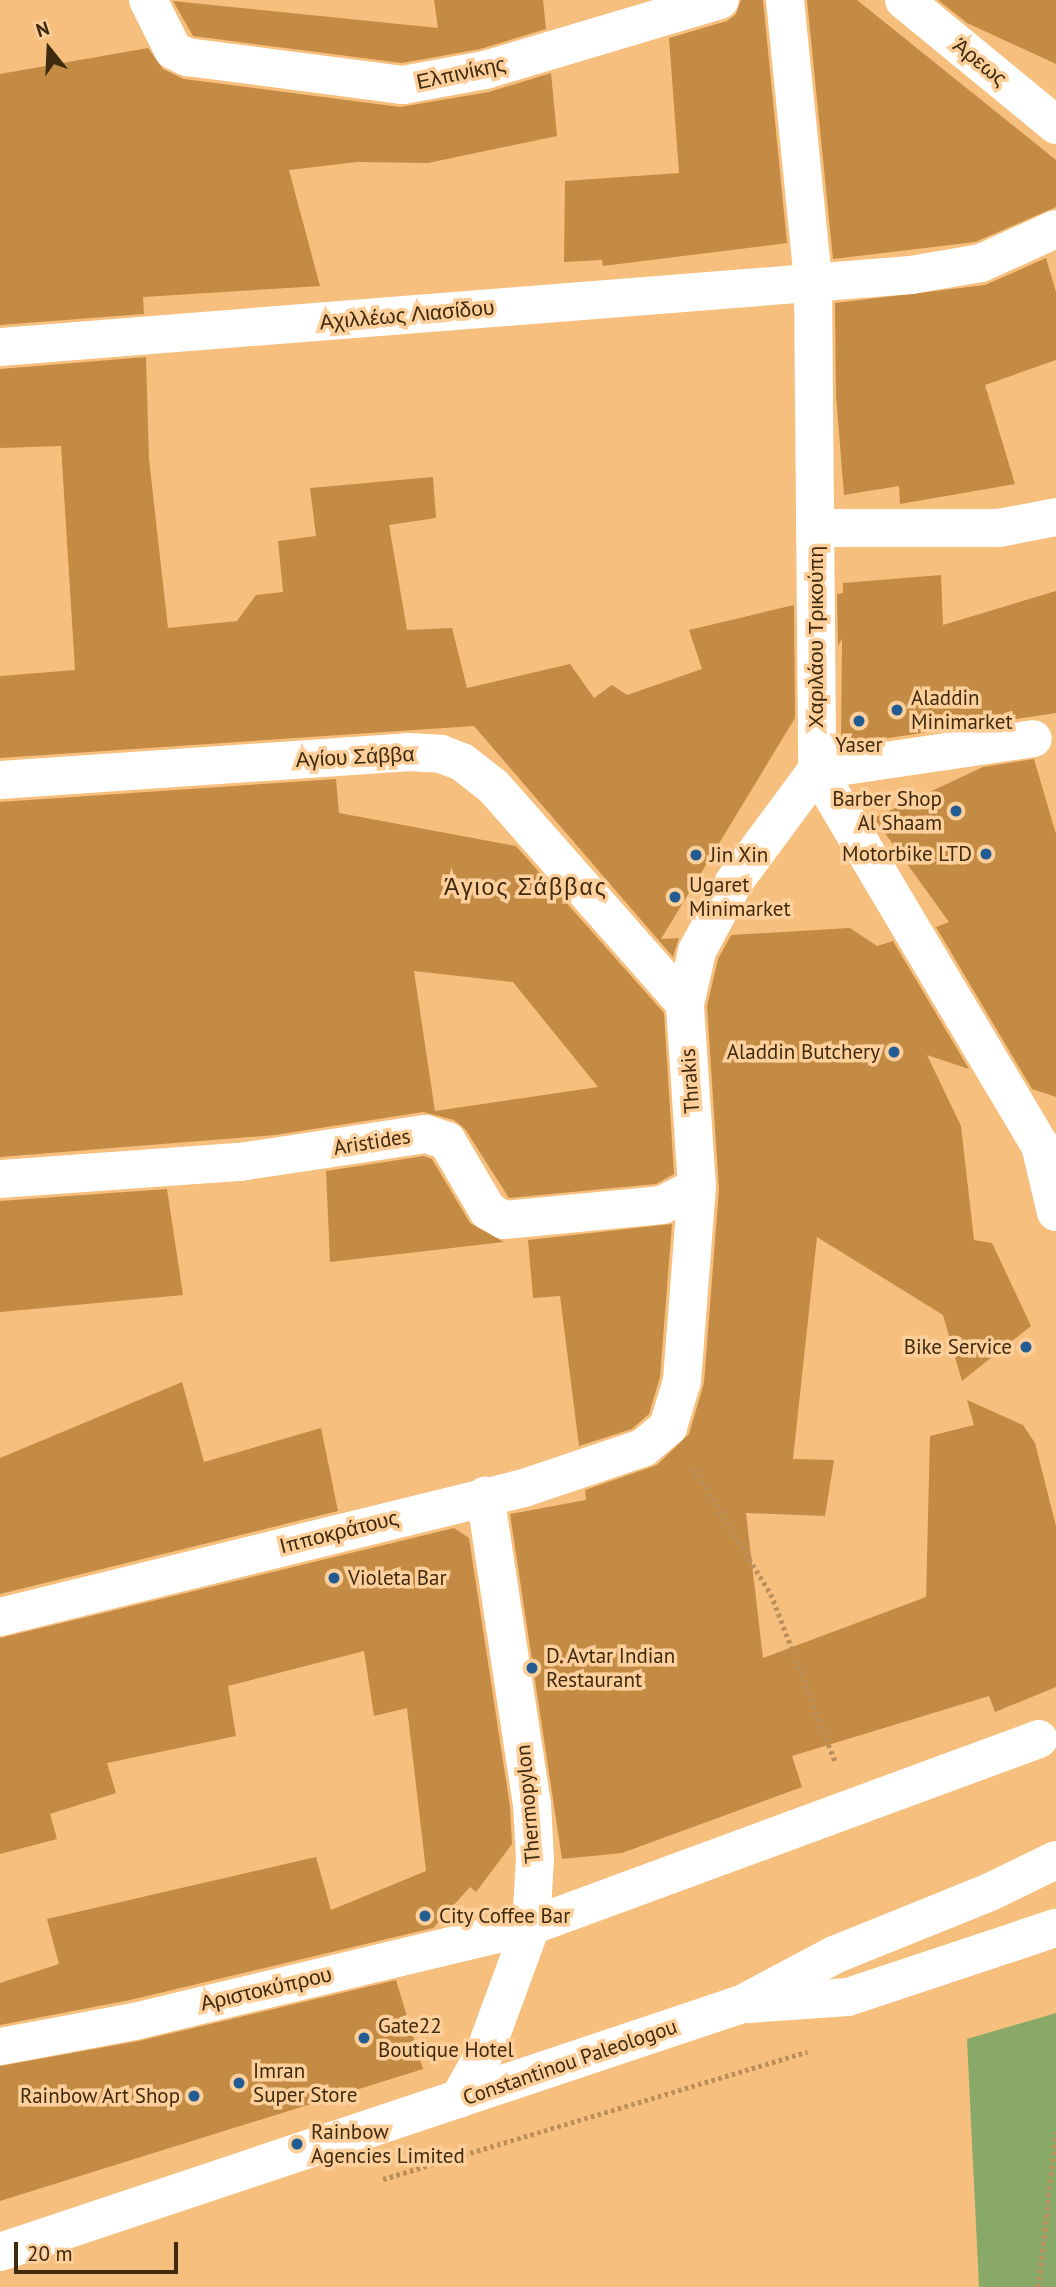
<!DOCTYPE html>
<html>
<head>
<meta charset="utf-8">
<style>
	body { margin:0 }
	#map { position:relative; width:1056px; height:2287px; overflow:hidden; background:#f7bf7d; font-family:"PT Sans",sans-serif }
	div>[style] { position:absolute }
	.green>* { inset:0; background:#89a969 }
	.building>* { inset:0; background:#c38b44 }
	.path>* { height:4.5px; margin-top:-2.25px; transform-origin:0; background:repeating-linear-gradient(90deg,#bb8f59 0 3.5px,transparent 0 7px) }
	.pedestrian>* { height:37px; margin:-18.5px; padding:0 18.5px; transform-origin:18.5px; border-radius:18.5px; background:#fff }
	.minor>* { height:38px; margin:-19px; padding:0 19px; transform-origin:19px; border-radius:19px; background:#fff }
	.tertiary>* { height:38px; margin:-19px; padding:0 19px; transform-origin:19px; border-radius:19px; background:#fff }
	.dots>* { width:19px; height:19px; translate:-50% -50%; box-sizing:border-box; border:4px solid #fccf9b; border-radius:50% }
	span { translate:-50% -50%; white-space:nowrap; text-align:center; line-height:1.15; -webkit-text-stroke:7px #fccf9b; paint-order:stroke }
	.street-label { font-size:21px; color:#3f2a0e }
	.poi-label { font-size:21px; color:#3f2a0e }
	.left { translate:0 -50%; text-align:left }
	.right { translate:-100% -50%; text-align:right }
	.neighbourhood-label { font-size:23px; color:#3f2a0e; letter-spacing:2px }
	.north { position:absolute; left:14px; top:14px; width:70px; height:70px; -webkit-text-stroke:5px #fccf9b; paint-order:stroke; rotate:342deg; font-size:19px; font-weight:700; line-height:28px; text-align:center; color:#3f2a0e }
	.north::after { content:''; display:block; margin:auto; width:24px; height:32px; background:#3f2a0e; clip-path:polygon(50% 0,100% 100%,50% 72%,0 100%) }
	.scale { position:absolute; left:14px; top:2242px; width:164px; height:32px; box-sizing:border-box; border:4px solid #3f2a0e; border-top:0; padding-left:9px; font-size:21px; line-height:24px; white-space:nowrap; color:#3f2a0e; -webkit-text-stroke:5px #fccf9b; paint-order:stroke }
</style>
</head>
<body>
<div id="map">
	<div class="green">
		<i style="clip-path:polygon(1056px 2013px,1056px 2287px,979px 2287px,967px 2039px)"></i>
	</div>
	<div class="building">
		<i style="clip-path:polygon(434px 0,543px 0,546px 29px,480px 49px,402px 63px,193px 36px,173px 1px,438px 28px)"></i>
		<i style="clip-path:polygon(741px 0,763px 0,787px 243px,603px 266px,602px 260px,564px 262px,565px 181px,679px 173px,669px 38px,727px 21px,736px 14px)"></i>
		<i style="clip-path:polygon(807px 0,857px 0,1056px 160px,1056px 207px,975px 242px,833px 259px)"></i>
		<i style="clip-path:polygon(938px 0,1056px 0,1056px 64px,967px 23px)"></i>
		<i style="clip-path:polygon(148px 48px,163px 69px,184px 79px,400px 107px,489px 92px,551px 73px,557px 136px,428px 163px,357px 162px,289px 170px,320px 286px,143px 297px,144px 314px,0 325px,0 74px)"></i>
		<i style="clip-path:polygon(1046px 258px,1056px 292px,1056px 360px,985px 385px,1015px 484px,900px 504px,899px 486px,844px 495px,836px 396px,835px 303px,985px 285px)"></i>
		<i style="clip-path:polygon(146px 357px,149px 459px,168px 628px,237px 621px,256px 595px,283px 592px,278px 541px,316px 536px,310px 488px,433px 477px,436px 518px,389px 525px,407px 630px,452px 628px,467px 688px,570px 664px,594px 698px,612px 685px,627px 695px,702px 669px,689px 630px,794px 605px,795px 718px,661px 939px,679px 938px,673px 957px,474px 726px,0 758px,0 676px,75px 670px,61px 446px,0 448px,0 369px)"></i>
		<i style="clip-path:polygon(941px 575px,943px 625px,1056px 591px,1056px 713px,841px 745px,842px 639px,838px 646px,837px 594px,843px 593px,843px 583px)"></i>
		<i style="clip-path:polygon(1034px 759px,1056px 834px,1056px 1097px,1032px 1089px,936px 927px,949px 922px,874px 818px,983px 767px)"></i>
		<i style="clip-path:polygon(evenodd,336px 779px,339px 813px,516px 846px,664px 1013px,674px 1174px,656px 1184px,509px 1198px,465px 1129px,454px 1120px,423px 1112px,275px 1135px,0 1157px,0 802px,336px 779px,414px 971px,513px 982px,598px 1087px,435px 1111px,414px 971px)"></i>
		<i style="clip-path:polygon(850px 928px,877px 946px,893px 941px,969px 1069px,927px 1055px,961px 1126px,974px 1240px,992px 1243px,1031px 1326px,962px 1381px,943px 1315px,817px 1237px,793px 1459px,834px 1460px,825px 1516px,746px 1513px,763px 1658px,926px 1597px,930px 1436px,974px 1425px,967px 1400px,1023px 1425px,1035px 1443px,1056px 1526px,1056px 1687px,995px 1712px,989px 1696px,792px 1756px,802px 1787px,622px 1853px,562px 1859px,510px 1514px,586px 1500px,585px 1490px,657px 1465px,689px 1434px,704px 1383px,719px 1189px,707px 1006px,718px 959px,731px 935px)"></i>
		<i style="clip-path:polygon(424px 1156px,432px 1159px,470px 1223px,504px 1242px,330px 1262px,326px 1171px)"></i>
		<i style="clip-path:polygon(167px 1189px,183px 1295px,0 1312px,0 1201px)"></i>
		<i style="clip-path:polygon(672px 1224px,660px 1377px,649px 1414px,632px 1429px,579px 1446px,560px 1296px,533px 1298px,528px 1240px)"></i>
		<i style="clip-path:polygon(182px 1382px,204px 1462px,321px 1428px,338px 1511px,0 1594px,0 1458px)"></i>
		<i style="clip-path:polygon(454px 1528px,469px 1538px,510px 1807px,512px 1844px,476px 1892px,470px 1887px,433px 1928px,130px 2000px,0 2025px,0 1983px,59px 1964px,47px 1919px,316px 1857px,331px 1910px,426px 1871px,407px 1708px,374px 1716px,364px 1651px,228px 1686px,236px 1736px,107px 1763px,116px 1793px,50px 1814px,57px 1839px,0 1854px,0 1638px)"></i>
		<i style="clip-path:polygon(396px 1980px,423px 2069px,0 2201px,0 2066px,139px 2041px)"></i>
	</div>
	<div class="path">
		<i style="left:694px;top:1469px;width:147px;rotate:58.4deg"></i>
		<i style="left:771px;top:1594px;width:181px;rotate:69deg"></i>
		<i style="left:383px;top:2179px;width:443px;rotate:-16.7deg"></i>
		<i style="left:1038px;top:2287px;width:156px;rotate:-83.4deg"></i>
	</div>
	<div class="pedestrian">
		<i style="left:817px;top:770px;width:218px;rotate:-8.4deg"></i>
		<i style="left:0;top:2046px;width:136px;rotate:-10.6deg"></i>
		<i style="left:134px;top:2021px;width:408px;rotate:-13.5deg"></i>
	</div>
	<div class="minor">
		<i style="left:148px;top:0;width:56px;rotate:63.4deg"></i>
		<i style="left:173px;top:50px;width:16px;rotate:27deg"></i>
		<i style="left:187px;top:57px;width:218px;rotate:7.4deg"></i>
		<i style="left:403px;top:85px;width:83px;rotate:-10.4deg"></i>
		<i style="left:485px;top:70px;width:245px;rotate:-16.6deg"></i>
		<i style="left:785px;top:0;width:283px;rotate:84.3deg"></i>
		<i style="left:813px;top:282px;width:488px;rotate:89.5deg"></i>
		<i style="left:817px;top:770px;width:436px;rotate:59.3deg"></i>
		<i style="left:1040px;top:1145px;width:69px;rotate:76.6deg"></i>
		<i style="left:904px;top:0;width:197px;rotate:39.4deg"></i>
		<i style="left:0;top:347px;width:914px;rotate:-4.52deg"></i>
		<i style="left:911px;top:275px;width:71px;rotate:-9.7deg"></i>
		<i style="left:981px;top:263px;width:82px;rotate:-24.4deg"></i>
		<i style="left:815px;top:528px;width:184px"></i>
		<i style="left:999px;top:528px;width:58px;rotate:-10.9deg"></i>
		<i style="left:0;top:780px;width:408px;rotate:-3.9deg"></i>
		<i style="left:407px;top:752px;width:34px;rotate:3deg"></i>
		<i style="left:441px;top:754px;width:22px;rotate:21deg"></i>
		<i style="left:462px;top:762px;width:39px;rotate:38deg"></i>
		<i style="left:493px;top:786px;width:290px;rotate:48.6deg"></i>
		<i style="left:0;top:1179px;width:241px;rotate:-4.1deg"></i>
		<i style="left:240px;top:1162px;width:188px;rotate:-8.6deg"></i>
		<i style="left:426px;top:1134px;width:22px;rotate:18deg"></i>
		<i style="left:447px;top:1141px;width:81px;rotate:59.6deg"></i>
		<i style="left:488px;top:1211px;width:18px;rotate:29deg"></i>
		<i style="left:504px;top:1220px;width:159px;rotate:-5.4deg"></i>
		<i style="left:662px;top:1205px;width:39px;rotate:-27deg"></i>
		<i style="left:0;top:1617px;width:540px;rotate:-13.83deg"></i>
		<i style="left:524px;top:1488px;width:126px;rotate:-18.6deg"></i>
		<i style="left:643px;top:1448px;width:33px;rotate:-40deg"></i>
		<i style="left:668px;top:1427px;width:48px;rotate:-73.1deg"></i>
		<i style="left:682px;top:1381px;width:195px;rotate:-85.6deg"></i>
		<i style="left:697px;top:1187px;width:183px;rotate:-93.8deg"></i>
		<i style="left:685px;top:1004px;width:54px;rotate:-77.2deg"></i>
		<i style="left:697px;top:951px;width:78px;rotate:-61.8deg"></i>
		<i style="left:734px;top:882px;width:139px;rotate:-53.5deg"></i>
		<i style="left:531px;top:1926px;width:541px;rotate:-20.21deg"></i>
		<i style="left:459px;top:2099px;width:51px;rotate:-60.9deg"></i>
		<i style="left:484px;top:2054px;width:136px;rotate:-69.8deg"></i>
		<i style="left:531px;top:1926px;width:68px;rotate:-86.6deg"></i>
		<i style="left:535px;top:1858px;width:53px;rotate:-93.2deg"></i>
		<i style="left:532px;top:1805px;width:313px;rotate:-98.6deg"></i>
	</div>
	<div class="tertiary">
		<i style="left:748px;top:2004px;width:100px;rotate:-4deg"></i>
		<i style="left:848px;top:1997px;width:219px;rotate:-18.4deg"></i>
		<i style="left:0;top:2252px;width:782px;rotate:-18.48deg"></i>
		<i style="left:742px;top:2004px;width:104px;rotate:-28deg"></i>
		<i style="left:834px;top:1955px;width:168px;rotate:-22deg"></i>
		<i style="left:990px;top:1892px;width:73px;rotate:-25.9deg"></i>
	</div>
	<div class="dots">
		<i style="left:897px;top:710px;background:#225c93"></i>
		<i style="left:859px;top:721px;background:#225c93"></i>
		<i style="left:956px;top:811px;background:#225c93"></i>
		<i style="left:986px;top:854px;background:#225c93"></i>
		<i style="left:696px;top:855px;background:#225c93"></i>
		<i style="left:675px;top:897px;background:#225c93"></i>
		<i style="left:894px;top:1052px;background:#225c93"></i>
		<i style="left:1026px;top:1347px;background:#225c93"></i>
		<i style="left:334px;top:1578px;background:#225c93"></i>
		<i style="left:532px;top:1668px;background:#225c93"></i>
		<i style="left:425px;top:1916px;background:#225c93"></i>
		<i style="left:364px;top:2038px;background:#225c93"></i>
		<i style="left:239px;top:2083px;background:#225c93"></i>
		<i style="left:194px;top:2096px;background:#225c93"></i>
		<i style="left:297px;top:2144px;background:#225c93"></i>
	</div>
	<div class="street-label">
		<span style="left:980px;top:62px;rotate:39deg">Άρεως</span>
		<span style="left:461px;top:73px;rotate:-12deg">Ελπινίκης</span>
		<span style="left:407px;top:315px;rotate:-5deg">Αχιλλέως Λιασίδου</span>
		<span style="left:816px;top:637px;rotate:-90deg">Χαριλάου Τρικούπη</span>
		<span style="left:355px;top:757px;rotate:-3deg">Αγίου Σάββα</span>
		<span style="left:690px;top:1081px;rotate:-94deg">Thrakis</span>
		<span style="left:372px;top:1142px;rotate:-9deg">Aristides</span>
		<span style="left:339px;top:1532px;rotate:-14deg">Ιπποκράτους</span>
		<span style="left:528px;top:1804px;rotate:-95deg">Thermopylon</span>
		<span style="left:266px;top:1989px;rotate:-13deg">Αριστοκύπρου</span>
		<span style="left:570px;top:2062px;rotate:-19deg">Constantinou Paleologou</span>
	</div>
	<div class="poi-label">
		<span class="left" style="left:911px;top:710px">Aladdin<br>Minimarket</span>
		<span style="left:859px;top:745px">Yaser</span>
		<span class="right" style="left:942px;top:811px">Barber Shop<br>Al Shaam</span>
		<span class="right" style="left:972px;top:854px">Motorbike LTD</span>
		<span class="left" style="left:710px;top:855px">Jin Xin</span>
		<span class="left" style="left:689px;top:897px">Ugaret<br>Minimarket</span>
		<span class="right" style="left:880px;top:1052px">Aladdin Butchery</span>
		<span class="right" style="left:1012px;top:1347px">Bike Service</span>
		<span class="left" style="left:348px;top:1578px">Violeta Bar</span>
		<span class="left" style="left:546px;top:1668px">D. Avtar Indian<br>Restaurant</span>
		<span class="left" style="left:439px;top:1916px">City Coffee Bar</span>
		<span class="left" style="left:378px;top:2038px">Gate22<br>Boutique Hotel</span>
		<span class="left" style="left:253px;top:2083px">Imran<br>Super Store</span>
		<span class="right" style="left:180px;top:2096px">Rainbow Art Shop</span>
		<span class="left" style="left:311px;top:2144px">Rainbow<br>Agencies Limited</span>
	</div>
	<div class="neighbourhood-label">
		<span style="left:526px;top:887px">Άγιος Σάββας</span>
	</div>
	<div class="north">N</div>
	<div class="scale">20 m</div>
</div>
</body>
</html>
